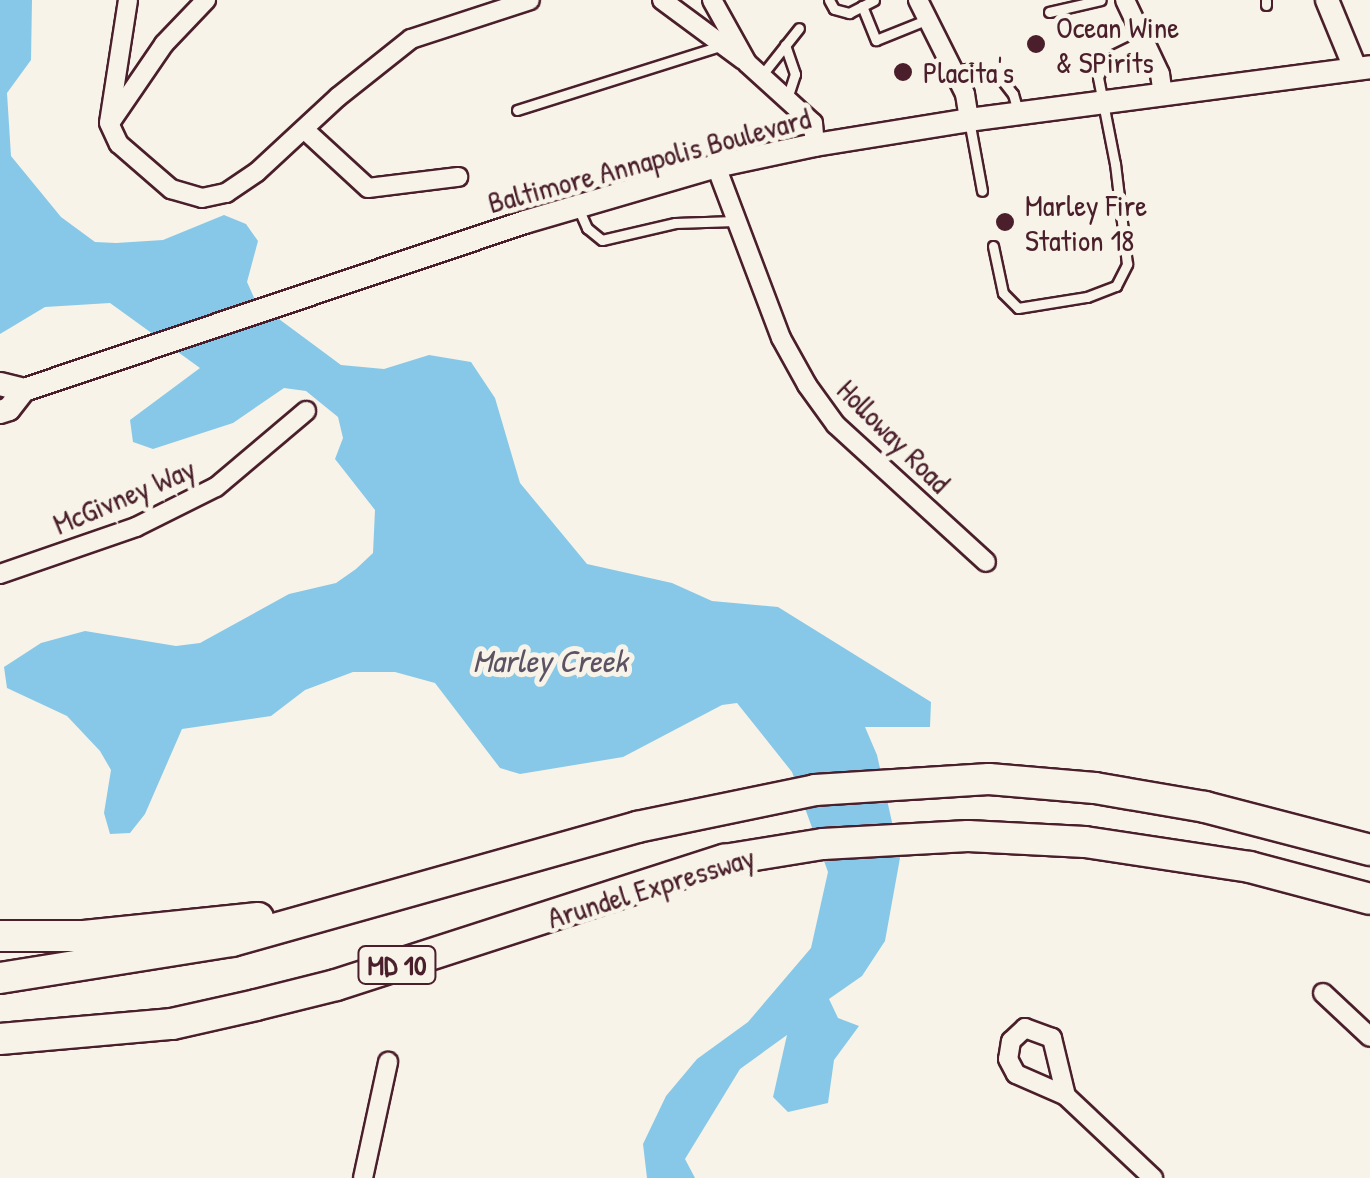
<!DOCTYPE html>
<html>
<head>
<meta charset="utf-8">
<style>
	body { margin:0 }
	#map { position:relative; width:1370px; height:1178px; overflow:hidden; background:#f7f3e8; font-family:"Patrick Hand",sans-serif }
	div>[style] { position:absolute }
	.water>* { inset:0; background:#87c8e8 }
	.roads { filter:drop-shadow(2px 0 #4a1f2b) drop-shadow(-2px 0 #4a1f2b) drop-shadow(0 2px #4a1f2b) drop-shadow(0 -2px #4a1f2b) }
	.lane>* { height:9px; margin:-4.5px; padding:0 4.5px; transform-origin:4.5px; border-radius:4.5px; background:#f7f3e8 }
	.street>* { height:18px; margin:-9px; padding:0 9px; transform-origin:9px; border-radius:9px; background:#f7f3e8 }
	.secondary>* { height:22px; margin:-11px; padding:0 11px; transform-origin:11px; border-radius:11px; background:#f7f3e8 }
	.highway>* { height:30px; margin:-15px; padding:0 15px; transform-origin:15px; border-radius:15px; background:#f7f3e8 }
	.dots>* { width:28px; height:28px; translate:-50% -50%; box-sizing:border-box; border:5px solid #f7f3e8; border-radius:50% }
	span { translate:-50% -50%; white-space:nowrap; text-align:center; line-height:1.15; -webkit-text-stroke:10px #f7f3e8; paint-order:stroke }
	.shield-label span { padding:2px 8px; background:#f7f3e8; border:2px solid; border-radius:8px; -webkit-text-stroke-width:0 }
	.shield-label { font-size:28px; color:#4a1f2b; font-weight:700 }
	.poi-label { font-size:30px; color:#4a1f2b }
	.left { translate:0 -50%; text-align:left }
	.street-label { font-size:30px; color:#4a1f2b }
	.water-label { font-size:32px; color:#5c5264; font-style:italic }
</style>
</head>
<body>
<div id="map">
	<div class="water">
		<i style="clip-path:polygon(0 0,32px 0,31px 60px,7px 93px,11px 156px,61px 217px,95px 242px,116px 243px,163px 240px,224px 215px,246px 224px,258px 241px,247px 282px,256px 302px,341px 365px,384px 369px,429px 355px,471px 362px,495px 398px,520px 483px,587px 564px,672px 583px,712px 601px,778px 607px,931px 702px,930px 727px,865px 727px,877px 755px,900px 858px,885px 941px,862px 976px,829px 999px,838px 1018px,859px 1026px,834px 1060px,828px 1103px,788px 1112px,773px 1097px,787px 1035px,740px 1069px,685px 1159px,695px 1178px,647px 1178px,643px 1144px,666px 1096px,697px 1059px,748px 1022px,811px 948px,828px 872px,792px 772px,737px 703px,722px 705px,623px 757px,520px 774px,500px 768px,435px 683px,395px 672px,353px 672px,305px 690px,271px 716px,182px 729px,145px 814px,130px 833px,110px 834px,104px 813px,111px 770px,100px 751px,67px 716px,7px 688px,4px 667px,41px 643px,85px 631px,176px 646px,200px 643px,289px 594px,336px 583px,356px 569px,373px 553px,375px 510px,335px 459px,343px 438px,338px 417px,306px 391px,284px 388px,233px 423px,153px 449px,133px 442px,130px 420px,200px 368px,110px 303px,45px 307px,0 334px)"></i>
	</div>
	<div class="roads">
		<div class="lane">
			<i style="left:829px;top:0;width:10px;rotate:61deg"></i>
			<i style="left:834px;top:9px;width:16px;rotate:15deg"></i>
			<i style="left:849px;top:13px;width:28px;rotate:-27deg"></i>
			<i style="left:1266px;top:0;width:5px;rotate:90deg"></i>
			<i style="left:862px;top:6px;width:37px;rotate:68deg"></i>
			<i style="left:876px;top:40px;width:54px;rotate:-21.8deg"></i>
			<i style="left:1049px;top:12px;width:53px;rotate:-13deg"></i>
			<i style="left:785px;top:45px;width:31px;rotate:71deg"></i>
			<i style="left:795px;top:74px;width:26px;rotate:108deg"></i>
			<i style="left:954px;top:71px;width:19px;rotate:-9deg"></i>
			<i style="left:973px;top:68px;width:31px;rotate:22deg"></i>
			<i style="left:1002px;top:80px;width:18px;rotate:52deg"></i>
			<i style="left:1013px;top:94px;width:19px;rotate:74deg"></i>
			<i style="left:761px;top:76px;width:61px;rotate:-51.6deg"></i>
			<i style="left:517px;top:110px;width:213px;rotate:-17.5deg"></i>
			<i style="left:969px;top:120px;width:72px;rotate:79.6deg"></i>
			<i style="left:579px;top:210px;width:20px;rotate:66deg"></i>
			<i style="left:587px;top:228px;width:19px;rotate:39deg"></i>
			<i style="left:602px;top:240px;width:75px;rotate:-13.1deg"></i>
			<i style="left:675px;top:223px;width:60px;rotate:-1.9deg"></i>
			<i style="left:993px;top:246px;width:48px;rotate:78deg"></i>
			<i style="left:1003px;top:293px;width:21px;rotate:45deg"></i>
			<i style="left:1018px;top:308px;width:70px;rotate:-9.1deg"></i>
			<i style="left:1087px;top:297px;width:31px;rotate:-21deg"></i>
			<i style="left:1116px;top:286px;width:25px;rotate:-63deg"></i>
			<i style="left:1127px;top:264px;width:101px;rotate:-96.8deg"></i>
			<i style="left:1115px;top:164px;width:89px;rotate:-101.1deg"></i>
			<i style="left:1098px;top:77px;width:21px;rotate:-65deg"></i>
			<i style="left:1107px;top:58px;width:41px;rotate:-25.9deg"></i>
		</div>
		<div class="street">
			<i style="left:128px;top:0;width:124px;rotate:98.8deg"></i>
			<i style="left:109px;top:123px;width:23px;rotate:65deg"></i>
			<i style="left:119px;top:144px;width:69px;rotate:40.9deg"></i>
			<i style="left:171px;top:189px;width:32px;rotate:16deg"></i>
			<i style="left:202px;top:198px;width:25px;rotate:-12deg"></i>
			<i style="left:226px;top:193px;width:37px;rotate:-34deg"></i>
			<i style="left:257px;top:172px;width:110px;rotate:-42.8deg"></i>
			<i style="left:338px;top:97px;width:93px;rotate:-38.5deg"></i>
			<i style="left:411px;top:39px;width:125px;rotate:-18.1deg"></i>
			<i style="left:662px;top:0;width:101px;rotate:36.5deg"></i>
			<i style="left:712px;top:0;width:72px;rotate:60.9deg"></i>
			<i style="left:747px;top:63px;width:89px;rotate:42.3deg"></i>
			<i style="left:813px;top:123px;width:22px;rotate:85deg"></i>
			<i style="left:918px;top:0;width:105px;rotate:63.4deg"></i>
			<i style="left:965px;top:94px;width:26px;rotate:81deg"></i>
			<i style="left:1125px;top:0;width:82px;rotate:64.7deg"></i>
			<i style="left:1160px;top:74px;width:21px;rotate:82deg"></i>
			<i style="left:110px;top:123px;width:96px;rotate:-55.6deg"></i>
			<i style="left:164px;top:44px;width:61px;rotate:-46.3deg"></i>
			<i style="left:306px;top:131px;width:84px;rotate:42.6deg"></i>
			<i style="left:368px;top:188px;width:91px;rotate:-7deg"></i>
			<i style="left:716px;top:166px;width:184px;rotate:69.3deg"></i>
			<i style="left:781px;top:338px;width:54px;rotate:61deg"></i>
			<i style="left:807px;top:385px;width:49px;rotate:54.1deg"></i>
			<i style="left:836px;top:425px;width:203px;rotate:42.4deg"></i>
			<i style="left:0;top:574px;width:144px;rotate:-19.1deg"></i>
			<i style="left:136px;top:527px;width:89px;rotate:-26.6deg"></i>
			<i style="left:216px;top:487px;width:118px;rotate:-40.2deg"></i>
			<i style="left:1323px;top:993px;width:64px;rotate:43.1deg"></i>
			<i style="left:1066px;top:1096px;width:60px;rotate:-103.6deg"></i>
			<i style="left:1052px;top:1038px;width:29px;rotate:-160deg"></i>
			<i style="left:1025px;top:1028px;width:19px;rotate:137deg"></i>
			<i style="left:1011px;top:1041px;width:18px;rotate:99deg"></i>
			<i style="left:1008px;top:1059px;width:17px;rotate:62deg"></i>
			<i style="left:1016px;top:1074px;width:55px;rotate:23.7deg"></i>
			<i style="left:1066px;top:1096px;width:120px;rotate:43.3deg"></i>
			<i style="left:363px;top:1178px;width:119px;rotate:-77.8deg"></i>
		</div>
		<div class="secondary">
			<i style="left:1327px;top:0;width:74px;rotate:67.6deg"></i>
			<i style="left:0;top:384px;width:25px;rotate:14deg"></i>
			<i style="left:0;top:412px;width:9px;rotate:-18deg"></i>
			<i style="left:9px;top:409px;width:24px;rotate:-52deg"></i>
			<i style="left:24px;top:390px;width:528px;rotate:-18.54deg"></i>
			<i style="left:525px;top:222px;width:199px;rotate:-16.3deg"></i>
			<i style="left:716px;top:166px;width:101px;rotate:-12deg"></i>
			<i style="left:815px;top:145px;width:156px;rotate:-9.2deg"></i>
			<i style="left:969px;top:120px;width:404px;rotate:-7.5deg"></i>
		</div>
		<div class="highway">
			<i style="left:0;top:936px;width:84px"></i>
			<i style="left:84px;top:936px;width:175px;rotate:-5.9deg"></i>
			<i style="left:0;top:978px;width:235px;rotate:-9.1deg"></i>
			<i style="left:232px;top:941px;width:421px;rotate:-15.7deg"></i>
			<i style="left:637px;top:827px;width:182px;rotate:-11.7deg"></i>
			<i style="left:815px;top:790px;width:174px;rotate:-3.6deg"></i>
			<i style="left:989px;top:779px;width:106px;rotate:4.9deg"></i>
			<i style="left:1095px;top:788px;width:112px;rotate:9.8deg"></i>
			<i style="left:1205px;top:807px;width:171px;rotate:14.6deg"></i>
			<i style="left:0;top:1039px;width:173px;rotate:-5deg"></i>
			<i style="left:172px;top:1024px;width:86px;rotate:-12.7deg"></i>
			<i style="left:256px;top:1005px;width:82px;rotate:-14deg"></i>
			<i style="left:336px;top:985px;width:408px;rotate:-17.9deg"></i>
			<i style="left:724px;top:860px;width:100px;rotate:-9.2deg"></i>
			<i style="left:823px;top:844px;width:145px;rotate:-3.2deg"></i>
			<i style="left:968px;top:836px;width:117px;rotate:2.9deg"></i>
			<i style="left:1085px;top:842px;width:167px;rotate:8.6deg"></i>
			<i style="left:1250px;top:867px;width:124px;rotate:14.9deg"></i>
		</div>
	</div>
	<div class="dots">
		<i style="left:1036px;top:44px;background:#4a1f2b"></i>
		<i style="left:903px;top:72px;background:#4a1f2b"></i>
		<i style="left:1005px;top:222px;background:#4a1f2b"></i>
	</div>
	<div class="shield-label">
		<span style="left:397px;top:965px">MD 10</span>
	</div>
	<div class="poi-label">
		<span class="left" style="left:1056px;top:44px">Ocean Wine<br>&amp; SPirits</span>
		<span class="left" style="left:923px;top:72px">Placita's</span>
		<span class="left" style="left:1025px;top:222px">Marley Fire<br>Station 18</span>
	</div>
	<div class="street-label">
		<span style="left:649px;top:160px;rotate:-15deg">Baltimore Annapolis Boulevard</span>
		<span style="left:894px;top:436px;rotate:45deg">Holloway Road</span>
		<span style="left:124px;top:496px;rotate:-23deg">McGivney Way</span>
		<span style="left:651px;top:887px;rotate:-17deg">Arundel Expressway</span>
	</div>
	<div class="water-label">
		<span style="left:550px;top:661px">Marley Creek</span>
	</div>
</div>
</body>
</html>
